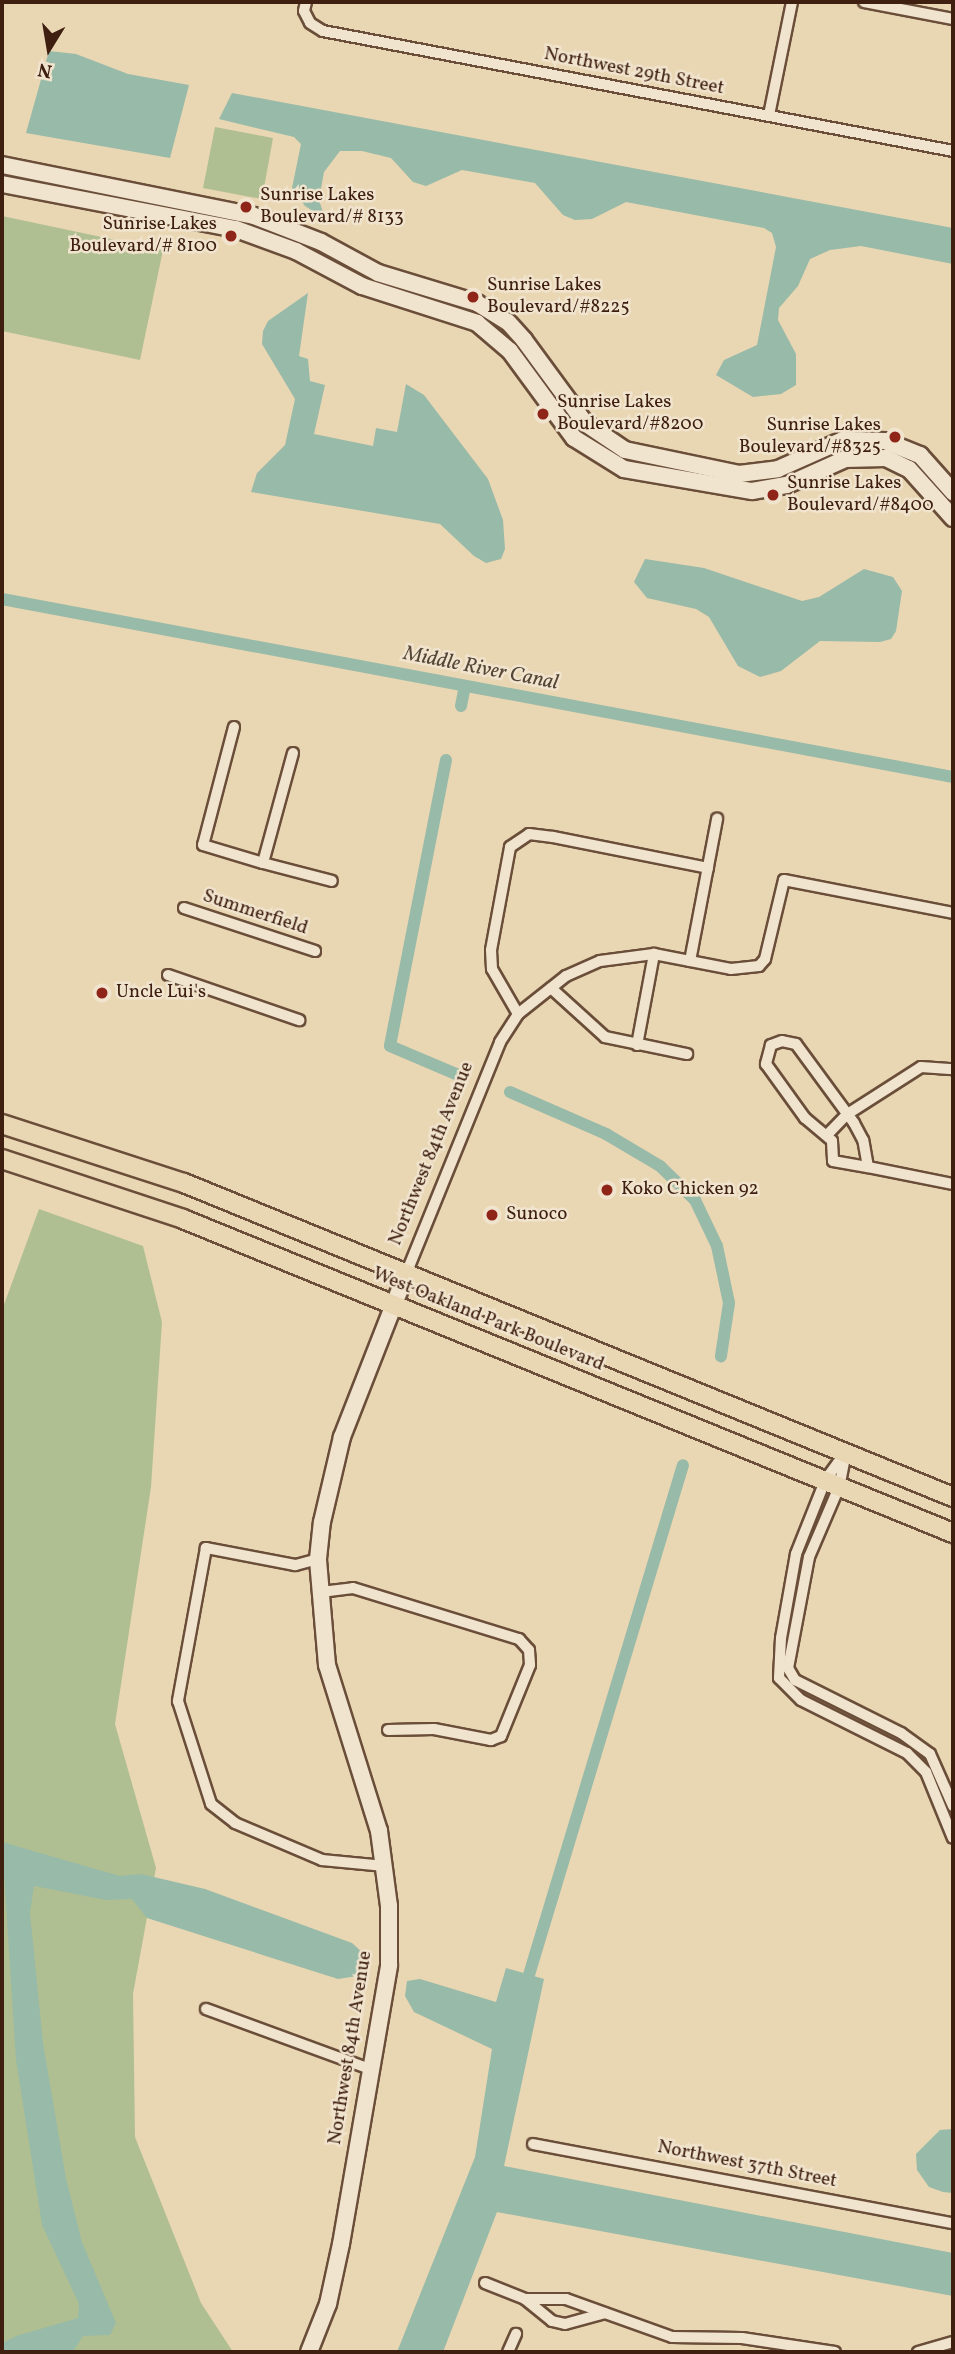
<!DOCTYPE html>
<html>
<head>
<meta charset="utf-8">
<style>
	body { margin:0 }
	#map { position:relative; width:955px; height:2354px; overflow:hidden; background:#e9d6b3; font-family:Vollkorn,serif }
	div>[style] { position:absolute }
	.green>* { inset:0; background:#b0bf91 }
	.water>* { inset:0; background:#98baa8 }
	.canal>* { height:12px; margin:-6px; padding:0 6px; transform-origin:6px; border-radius:6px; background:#98baa8 }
	.roads { filter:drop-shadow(2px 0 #6a4e39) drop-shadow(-2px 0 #6a4e39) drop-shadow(0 2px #6a4e39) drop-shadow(0 -2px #6a4e39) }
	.street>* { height:10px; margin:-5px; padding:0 5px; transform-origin:5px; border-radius:5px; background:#f1e4ce }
	.secondary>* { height:16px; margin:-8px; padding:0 8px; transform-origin:8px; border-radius:8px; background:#f1e4ce }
	.primary>* { height:18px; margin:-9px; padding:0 9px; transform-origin:9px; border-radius:9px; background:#e9d6b3 }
	.dots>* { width:19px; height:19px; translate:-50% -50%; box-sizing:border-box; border:4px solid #f1e4ce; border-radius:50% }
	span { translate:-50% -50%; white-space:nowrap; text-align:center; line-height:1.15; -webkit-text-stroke:5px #f1e4ce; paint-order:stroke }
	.street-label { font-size:19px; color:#3f2010 }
	.poi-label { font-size:19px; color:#3f2010 }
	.left { translate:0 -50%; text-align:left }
	.right { translate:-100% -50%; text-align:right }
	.water-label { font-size:21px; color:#554636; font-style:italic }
	.frame { position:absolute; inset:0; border:4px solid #3f2010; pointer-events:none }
	.north { position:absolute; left:14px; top:14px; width:70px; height:70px; -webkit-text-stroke:5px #f1e4ce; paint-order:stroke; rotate:191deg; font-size:19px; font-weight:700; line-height:28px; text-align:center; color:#3f2010 }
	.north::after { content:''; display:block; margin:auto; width:24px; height:32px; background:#3f2010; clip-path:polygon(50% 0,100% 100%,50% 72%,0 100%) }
</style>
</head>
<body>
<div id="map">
	<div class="green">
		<i style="clip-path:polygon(215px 127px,273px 138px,262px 199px,203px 188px)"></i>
		<i style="clip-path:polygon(2px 216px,163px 250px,140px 360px,2px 331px)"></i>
		<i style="clip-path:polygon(39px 1209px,143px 1246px,162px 1322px,151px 1487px,115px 1724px,156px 1868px,133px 1994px,135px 2137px,201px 2303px,233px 2352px,5px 2352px,2px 2348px,2px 1310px)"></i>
	</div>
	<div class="water">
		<i style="clip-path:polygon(49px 51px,76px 54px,128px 74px,189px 85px,170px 158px,26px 133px)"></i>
		<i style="clip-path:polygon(232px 93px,953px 228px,953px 264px,861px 246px,830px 250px,810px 259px,798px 286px,779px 308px,778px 320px,796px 354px,796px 385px,781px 394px,753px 397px,716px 375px,724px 360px,757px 345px,776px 247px,772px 233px,764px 228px,626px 202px,592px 219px,575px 220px,563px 215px,535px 183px,462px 170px,426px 186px,413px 182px,391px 158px,362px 151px,340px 151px,324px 172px,319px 200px,324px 215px,318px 214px,305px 206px,292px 188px,301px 144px,294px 137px,219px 119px)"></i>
		<i style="clip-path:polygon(308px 293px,299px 356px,308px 359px,310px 381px,325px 385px,314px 434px,373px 446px,376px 428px,397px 432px,406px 384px,424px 395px,488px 479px,503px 520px,505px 549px,501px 559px,486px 563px,474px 556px,440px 524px,251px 492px,257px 473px,285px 445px,295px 399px,262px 344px,263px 331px,268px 321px)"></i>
		<i style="clip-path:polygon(645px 559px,704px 568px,802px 601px,819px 597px,864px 569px,893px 577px,902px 591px,896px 631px,891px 639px,880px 642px,820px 641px,781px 671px,760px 677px,738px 666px,709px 617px,696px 609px,647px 598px,634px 582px)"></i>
		<i style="clip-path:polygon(2px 1842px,120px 1876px,141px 1874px,205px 1889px,352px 1943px,365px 1955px,365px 1967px,357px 1976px,338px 1979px,147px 1918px,132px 1899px,106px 1900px,34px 1886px,30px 1913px,43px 2043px,66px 2178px,82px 2242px,116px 2323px,110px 2335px,83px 2336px,73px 2352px,2px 2352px,2px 2343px,16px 2336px,78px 2318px,79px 2304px,42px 2225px,16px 2060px)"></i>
		<i style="clip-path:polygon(506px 1968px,544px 1979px,504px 2166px,953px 2253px,953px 2296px,497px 2212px,443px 2352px,397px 2352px,475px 2157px,492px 2049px,414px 2012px,405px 1996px,407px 1981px,420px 1979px,496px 2002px)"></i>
		<i style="clip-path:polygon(953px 2129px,953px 2193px,943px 2192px,929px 2187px,917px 2170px,916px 2154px,940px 2130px)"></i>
	</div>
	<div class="canal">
		<i style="left:2px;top:599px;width:968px;rotate:10.6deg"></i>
		<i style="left:461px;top:706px;width:20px;rotate:-79deg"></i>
		<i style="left:446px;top:760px;width:291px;rotate:101.1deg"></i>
		<i style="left:390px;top:1046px;width:79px;rotate:23deg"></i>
		<i style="left:510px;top:1092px;width:105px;rotate:23.6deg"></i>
		<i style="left:606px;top:1134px;width:63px;rotate:30.7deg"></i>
		<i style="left:660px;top:1166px;width:49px;rotate:44.2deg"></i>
		<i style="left:695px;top:1200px;width:51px;rotate:64.4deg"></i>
		<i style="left:717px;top:1246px;width:58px;rotate:78.1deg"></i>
		<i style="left:729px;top:1303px;width:54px;rotate:98.6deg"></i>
		<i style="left:525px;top:1988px;width:546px;rotate:-73.19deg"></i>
	</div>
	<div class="roads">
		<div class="street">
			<i style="left:306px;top:2px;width:9px;rotate:103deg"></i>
			<i style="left:304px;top:11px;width:13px;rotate:63deg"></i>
			<i style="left:310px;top:23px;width:15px;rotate:32deg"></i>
			<i style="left:323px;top:31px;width:641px;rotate:10.78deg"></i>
			<i style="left:864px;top:2px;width:91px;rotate:10.8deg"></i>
			<i style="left:769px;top:115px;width:115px;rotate:-78.5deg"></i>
			<i style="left:234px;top:727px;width:122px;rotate:104.7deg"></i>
			<i style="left:203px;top:845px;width:63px;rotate:16.7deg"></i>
			<i style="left:293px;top:753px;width:114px;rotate:105.3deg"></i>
			<i style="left:263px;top:863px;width:71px;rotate:14.6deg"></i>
			<i style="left:184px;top:908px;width:138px;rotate:18.2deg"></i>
			<i style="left:690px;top:961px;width:145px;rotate:-79.2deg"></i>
			<i style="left:168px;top:975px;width:139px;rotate:19deg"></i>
			<i style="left:551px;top:988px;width:73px;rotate:42.2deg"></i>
			<i style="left:605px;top:1037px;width:84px;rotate:11.7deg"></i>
			<i style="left:518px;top:1014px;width:61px;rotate:-38.4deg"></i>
			<i style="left:566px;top:976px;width:37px;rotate:-24deg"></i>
			<i style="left:600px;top:961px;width:54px;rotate:-7.4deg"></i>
			<i style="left:654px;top:954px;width:78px;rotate:11deg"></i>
			<i style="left:731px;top:969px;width:28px;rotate:-6deg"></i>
			<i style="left:759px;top:966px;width:9px;rotate:-49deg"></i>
			<i style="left:765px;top:959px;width:81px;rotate:-76.5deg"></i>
			<i style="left:784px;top:880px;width:172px;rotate:11deg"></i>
			<i style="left:637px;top:1045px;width:93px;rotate:-79.4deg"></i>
			<i style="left:827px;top:1135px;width:28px;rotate:-46deg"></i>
			<i style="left:846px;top:1115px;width:89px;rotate:-32.6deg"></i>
			<i style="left:921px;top:1067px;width:32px;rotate:4deg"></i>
			<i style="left:868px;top:1167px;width:27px;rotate:-100deg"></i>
			<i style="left:863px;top:1140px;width:19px;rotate:-118deg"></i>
			<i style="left:854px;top:1123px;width:98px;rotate:-126.3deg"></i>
			<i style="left:796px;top:1044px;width:14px;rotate:-168deg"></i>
			<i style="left:782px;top:1041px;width:12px;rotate:160deg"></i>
			<i style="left:771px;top:1045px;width:20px;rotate:105deg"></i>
			<i style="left:766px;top:1064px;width:67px;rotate:54.2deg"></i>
			<i style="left:805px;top:1118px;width:35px;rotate:40deg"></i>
			<i style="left:832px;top:1141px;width:20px;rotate:87deg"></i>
			<i style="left:833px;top:1161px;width:36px;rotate:10deg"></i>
			<i style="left:868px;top:1167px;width:87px;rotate:11.3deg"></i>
			<i style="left:406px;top:1274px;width:250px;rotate:-67.9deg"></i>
			<i style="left:500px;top:1042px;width:33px;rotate:-57deg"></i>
			<i style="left:518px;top:1014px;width:52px;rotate:-120deg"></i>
			<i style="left:492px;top:969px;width:19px;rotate:-93deg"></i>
			<i style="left:491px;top:950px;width:105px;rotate:-79.5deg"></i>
			<i style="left:510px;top:847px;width:23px;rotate:-34deg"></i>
			<i style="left:529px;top:834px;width:24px;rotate:7deg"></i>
			<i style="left:553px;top:837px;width:158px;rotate:11.3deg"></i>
			<i style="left:845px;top:1453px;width:34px;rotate:126deg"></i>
			<i style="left:825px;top:1481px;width:79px;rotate:111.7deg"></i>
			<i style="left:796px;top:1554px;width:85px;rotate:100.1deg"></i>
			<i style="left:781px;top:1638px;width:40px;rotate:92.9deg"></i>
			<i style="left:779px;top:1678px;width:31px;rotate:45deg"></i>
			<i style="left:801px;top:1700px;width:119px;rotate:26.6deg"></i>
			<i style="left:907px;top:1753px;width:27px;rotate:45deg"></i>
			<i style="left:926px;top:1772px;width:71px;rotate:67.8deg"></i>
			<i style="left:845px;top:1457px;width:31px;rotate:101deg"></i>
			<i style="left:839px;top:1487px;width:76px;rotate:113.2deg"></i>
			<i style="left:809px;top:1557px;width:113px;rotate:100.7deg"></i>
			<i style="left:788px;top:1668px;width:14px;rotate:60deg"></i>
			<i style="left:795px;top:1680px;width:119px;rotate:26.6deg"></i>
			<i style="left:901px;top:1733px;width:36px;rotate:36deg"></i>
			<i style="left:930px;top:1754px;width:57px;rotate:66.1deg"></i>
			<i style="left:318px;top:1559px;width:24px;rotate:165deg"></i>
			<i style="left:295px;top:1565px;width:91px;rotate:-169.2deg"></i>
			<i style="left:206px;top:1548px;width:156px;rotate:100.4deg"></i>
			<i style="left:178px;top:1701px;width:108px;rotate:72.2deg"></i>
			<i style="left:211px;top:1804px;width:31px;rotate:38deg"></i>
			<i style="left:235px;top:1823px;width:95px;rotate:23deg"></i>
			<i style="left:322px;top:1860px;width:63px;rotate:5.4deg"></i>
			<i style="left:321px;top:1592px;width:32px;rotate:-7deg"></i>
			<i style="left:353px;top:1588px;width:174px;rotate:17.1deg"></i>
			<i style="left:519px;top:1639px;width:15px;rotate:48deg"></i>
			<i style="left:529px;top:1650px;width:15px;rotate:86deg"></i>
			<i style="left:530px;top:1665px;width:77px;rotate:112.2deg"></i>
			<i style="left:501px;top:1736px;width:11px;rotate:158deg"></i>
			<i style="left:491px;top:1740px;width:58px;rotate:-169.1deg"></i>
			<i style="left:434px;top:1729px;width:46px;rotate:178.8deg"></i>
			<i style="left:206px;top:2009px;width:175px;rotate:20.1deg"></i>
			<i style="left:533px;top:2144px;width:427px;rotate:10.7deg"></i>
			<i style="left:485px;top:2283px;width:43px;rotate:21.8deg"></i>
			<i style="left:525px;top:2299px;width:41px"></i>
			<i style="left:566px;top:2299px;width:113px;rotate:19.7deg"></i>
			<i style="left:672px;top:2337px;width:70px;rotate:0.8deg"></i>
			<i style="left:742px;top:2338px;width:94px;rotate:8.6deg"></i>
			<i style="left:525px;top:2299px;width:35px;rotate:39deg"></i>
			<i style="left:552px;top:2321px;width:13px;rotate:13deg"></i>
			<i style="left:565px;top:2324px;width:41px;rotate:-15.4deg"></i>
			<i style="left:508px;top:2352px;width:20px;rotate:-66deg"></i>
			<i style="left:918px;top:2352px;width:36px;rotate:-16deg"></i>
		</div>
		<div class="secondary">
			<i style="left:2px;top:165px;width:257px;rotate:11.4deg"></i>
			<i style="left:254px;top:216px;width:72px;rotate:21.2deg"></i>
			<i style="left:321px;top:242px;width:65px;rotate:28.5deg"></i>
			<i style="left:378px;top:273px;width:103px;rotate:16.9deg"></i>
			<i style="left:477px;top:303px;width:36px;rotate:32deg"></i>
			<i style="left:508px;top:322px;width:24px;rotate:48deg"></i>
			<i style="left:524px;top:340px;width:103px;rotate:53.7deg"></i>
			<i style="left:585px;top:423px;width:48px;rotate:34deg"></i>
			<i style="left:625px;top:450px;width:116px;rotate:11.9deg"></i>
			<i style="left:739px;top:474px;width:39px;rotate:-7deg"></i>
			<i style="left:778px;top:469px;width:71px;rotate:-24deg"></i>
			<i style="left:843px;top:440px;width:42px;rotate:1.4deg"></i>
			<i style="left:885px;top:441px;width:38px;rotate:22deg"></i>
			<i style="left:920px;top:455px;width:50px;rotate:48.3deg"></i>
			<i style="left:2px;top:184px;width:238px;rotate:10.9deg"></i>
			<i style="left:236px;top:229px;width:64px;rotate:20.1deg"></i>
			<i style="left:296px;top:251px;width:75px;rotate:27.9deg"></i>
			<i style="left:362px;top:286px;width:121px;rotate:17.8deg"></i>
			<i style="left:477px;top:323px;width:43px;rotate:40.3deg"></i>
			<i style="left:510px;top:351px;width:108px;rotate:53.7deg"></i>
			<i style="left:574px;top:438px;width:59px;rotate:31.8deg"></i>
			<i style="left:624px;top:469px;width:130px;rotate:9.8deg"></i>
			<i style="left:752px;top:491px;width:36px;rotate:-10deg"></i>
			<i style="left:787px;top:485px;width:64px;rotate:-24.1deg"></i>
			<i style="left:845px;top:459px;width:41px;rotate:-1.4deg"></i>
			<i style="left:886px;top:458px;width:25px;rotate:26deg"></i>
			<i style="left:909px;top:469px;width:66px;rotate:48.1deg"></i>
			<i style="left:309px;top:2352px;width:52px;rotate:-68.4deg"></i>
			<i style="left:328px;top:2304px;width:61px;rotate:-77.8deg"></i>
			<i style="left:341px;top:2244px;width:283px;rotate:-80.2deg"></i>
			<i style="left:389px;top:1965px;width:59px;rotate:-90deg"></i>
			<i style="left:389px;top:1906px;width:76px;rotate:-97.6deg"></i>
			<i style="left:379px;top:1831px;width:174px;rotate:-107.4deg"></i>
			<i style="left:327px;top:1665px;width:106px;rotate:-94.9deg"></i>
			<i style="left:318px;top:1559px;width:37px;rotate:-84deg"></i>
			<i style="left:322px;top:1522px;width:87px;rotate:-76.8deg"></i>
			<i style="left:342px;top:1437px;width:175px;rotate:-68.6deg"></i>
		</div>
		<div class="primary">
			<i style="left:2px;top:1124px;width:191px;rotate:18deg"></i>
			<i style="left:184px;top:1183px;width:831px;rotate:22.21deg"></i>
			<i style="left:2px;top:1159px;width:191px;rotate:18.3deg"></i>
			<i style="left:183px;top:1219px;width:832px;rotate:22.19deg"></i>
		</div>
	</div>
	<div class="dots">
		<i style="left:246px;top:207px;background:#8f2418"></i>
		<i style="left:231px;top:236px;background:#8f2418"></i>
		<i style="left:473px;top:297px;background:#8f2418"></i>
		<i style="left:543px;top:414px;background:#8f2418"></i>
		<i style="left:895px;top:437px;background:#8f2418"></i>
		<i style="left:773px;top:495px;background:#8f2418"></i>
		<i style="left:102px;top:993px;background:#8f2418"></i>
		<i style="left:607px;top:1190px;background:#8f2418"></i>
		<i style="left:492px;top:1215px;background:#8f2418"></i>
	</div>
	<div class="street-label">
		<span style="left:634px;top:72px;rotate:11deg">Northwest 29th Street</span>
		<span style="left:255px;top:913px;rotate:18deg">Summerfield</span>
		<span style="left:432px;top:1154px;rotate:-68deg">Northwest 84th Avenue</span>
		<span style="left:488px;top:1320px;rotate:22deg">West Oakland Park Boulevard</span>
		<span style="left:351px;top:2048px;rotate:-81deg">Northwest 84th Avenue</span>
		<span style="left:747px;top:2165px;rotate:11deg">Northwest 37th Street</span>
	</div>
	<div class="poi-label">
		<span class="left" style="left:260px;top:207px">Sunrise Lakes<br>Boulevard/# 8133</span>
		<span class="right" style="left:217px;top:236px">Sunrise Lakes<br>Boulevard/# 8100</span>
		<span class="left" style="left:487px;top:297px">Sunrise Lakes<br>Boulevard/#8225</span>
		<span class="left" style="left:557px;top:414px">Sunrise Lakes<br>Boulevard/#8200</span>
		<span class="right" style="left:881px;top:437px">Sunrise Lakes<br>Boulevard/#8325</span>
		<span class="left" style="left:787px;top:495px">Sunrise Lakes<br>Boulevard/#8400</span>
		<span class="left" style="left:116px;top:993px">Uncle Lui's</span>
		<span class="left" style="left:621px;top:1190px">Koko Chicken 92</span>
		<span class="left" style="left:506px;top:1215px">Sunoco</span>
	</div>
	<div class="water-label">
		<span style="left:481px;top:669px;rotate:11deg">Middle River Canal</span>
	</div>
	<div class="frame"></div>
	<div class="north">N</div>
</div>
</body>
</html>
